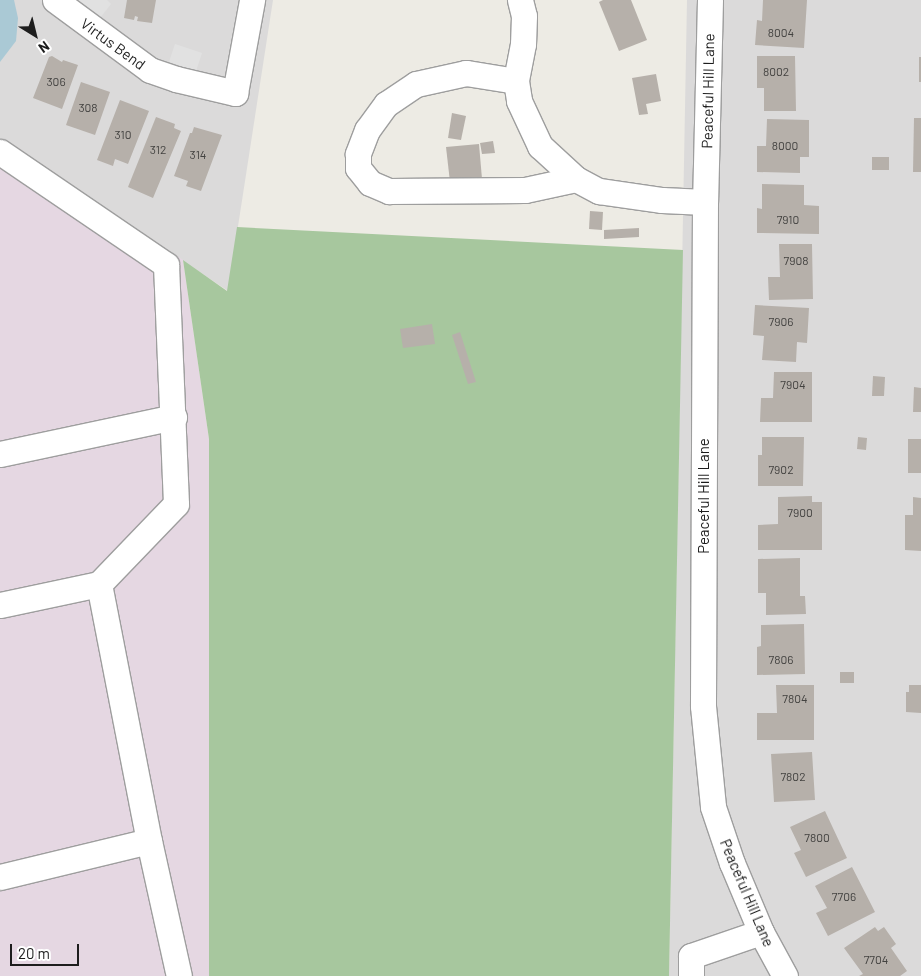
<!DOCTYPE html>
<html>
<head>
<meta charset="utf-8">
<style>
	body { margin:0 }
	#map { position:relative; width:921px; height:976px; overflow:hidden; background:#edebe4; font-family:Barlow,sans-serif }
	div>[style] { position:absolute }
	.residential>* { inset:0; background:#dbdada }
	.industrial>* { inset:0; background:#e5d7e2 }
	.forest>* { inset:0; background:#a7c79e }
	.parking>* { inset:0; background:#e1e1e1 }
	.water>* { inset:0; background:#aac9d5 }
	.building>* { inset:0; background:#b6b0aa }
	.roads { filter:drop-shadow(1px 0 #9e9e9e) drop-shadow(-1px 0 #9e9e9e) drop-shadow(0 1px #9e9e9e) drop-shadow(0 -1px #9e9e9e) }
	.minor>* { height:25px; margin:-12.5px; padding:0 12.5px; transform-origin:12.5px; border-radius:12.5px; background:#fff }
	span { translate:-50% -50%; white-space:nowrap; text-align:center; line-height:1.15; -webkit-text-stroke:5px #fff; paint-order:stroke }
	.number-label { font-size:12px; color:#434240 }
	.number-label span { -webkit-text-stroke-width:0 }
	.street-label { font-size:15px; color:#1d1d1d }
	.north { position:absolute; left:10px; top:10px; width:50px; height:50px; -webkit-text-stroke:4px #fff; paint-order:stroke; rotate:144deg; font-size:14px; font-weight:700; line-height:20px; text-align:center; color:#1d1d1d }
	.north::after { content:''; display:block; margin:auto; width:18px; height:22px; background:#1d1d1d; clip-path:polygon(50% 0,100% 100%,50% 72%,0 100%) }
	.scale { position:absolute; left:10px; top:944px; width:69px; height:22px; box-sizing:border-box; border:2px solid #1d1d1d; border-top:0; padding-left:6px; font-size:15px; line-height:18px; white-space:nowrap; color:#1d1d1d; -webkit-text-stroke:4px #fff; paint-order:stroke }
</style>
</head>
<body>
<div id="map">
	<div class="residential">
		<i style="clip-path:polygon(0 0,273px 0,228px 291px,0 139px)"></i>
		<i style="clip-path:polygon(687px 0,921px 0,921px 976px,669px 976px)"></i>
	</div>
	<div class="industrial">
		<i style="clip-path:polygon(0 139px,183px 260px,209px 439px,209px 976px,0 976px)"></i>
	</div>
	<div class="forest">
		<i style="clip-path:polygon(237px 227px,683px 250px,669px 976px,209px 976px,209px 439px,183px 260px,227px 291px)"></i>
	</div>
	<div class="parking">
		<i style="clip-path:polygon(77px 0,107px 0,111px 4px,100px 18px)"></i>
		<i style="clip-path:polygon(175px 44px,202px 53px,196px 71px,169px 62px)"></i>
	</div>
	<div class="water">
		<i style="clip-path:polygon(0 0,14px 0,18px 18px,16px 41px,0 62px)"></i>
	</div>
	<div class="building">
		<i style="clip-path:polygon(127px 0,156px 0,152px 23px,137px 21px,138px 17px,135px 16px,134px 20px,124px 18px)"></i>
		<i style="clip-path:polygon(603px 0,631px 0,647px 40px,619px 51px,599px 2px)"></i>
		<i style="clip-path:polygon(763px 0,807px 0,804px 48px,755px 45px,757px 20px,762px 21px)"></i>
		<i style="clip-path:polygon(52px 56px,62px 62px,63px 60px,78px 65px,62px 109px,33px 98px,49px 57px)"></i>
		<i style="clip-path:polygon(757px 56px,795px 56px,796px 111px,764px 111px,764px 88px,757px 88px)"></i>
		<i style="clip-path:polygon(919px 57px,921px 57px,921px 82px,919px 82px)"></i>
		<i style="clip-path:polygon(656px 74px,661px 101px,646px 104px,648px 114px,639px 115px,632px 78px)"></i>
		<i style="clip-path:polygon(81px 82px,110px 92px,95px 135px,66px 125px)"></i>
		<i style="clip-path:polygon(120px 100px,149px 111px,128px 164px,115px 159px,113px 166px,97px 160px)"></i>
		<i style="clip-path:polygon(452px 113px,466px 116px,461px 140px,448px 138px)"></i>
		<i style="clip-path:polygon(156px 117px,175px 124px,174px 128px,181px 131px,153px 198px,128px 187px)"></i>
		<i style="clip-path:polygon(914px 118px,921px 118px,921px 172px,913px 172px)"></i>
		<i style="clip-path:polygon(767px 119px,809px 120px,809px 157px,800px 157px,800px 173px,757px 172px,757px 146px,766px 146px)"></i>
		<i style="clip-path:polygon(194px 127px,222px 135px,201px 191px,186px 186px,188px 181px,174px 176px,190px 133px,192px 133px)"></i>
		<i style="clip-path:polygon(493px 141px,495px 153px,482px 154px,480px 143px)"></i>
		<i style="clip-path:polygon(479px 144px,482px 179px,450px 182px,446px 147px)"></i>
		<i style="clip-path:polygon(872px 157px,889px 157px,889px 170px,872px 170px)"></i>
		<i style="clip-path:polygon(762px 184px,804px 185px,804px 205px,819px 206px,819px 234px,757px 233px,757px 208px,762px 209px)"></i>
		<i style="clip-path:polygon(590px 211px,603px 212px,602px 230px,589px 229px)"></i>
		<i style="clip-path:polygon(639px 228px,639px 237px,604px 239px,604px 230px)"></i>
		<i style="clip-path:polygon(779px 244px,812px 244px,813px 299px,769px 300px,768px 277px,780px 277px)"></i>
		<i style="clip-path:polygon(755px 305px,809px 308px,807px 343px,797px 342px,796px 362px,762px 360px,764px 336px,753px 335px)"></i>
		<i style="clip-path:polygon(432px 324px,435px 344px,403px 348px,400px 329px)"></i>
		<i style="clip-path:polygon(460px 332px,476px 382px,468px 384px,452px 335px)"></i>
		<i style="clip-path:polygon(774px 372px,812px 372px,812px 422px,760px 422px,761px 398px,773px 398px)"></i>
		<i style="clip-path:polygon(873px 376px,885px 377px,884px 396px,872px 396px)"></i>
		<i style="clip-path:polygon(914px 387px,921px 388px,921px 412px,913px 412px)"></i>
		<i style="clip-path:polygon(762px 437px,804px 437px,803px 486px,758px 486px,758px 455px,762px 455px)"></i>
		<i style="clip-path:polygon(858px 437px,867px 438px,866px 450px,857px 449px)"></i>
		<i style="clip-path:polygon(908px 439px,921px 439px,921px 473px,908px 473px)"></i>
		<i style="clip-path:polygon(812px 496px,812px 502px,822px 502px,822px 550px,758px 550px,758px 525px,778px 524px,778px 497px)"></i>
		<i style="clip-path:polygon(913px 497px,921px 498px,921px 551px,905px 550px,905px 515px,913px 515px)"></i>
		<i style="clip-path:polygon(800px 558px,800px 596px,805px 596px,806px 614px,766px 615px,766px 593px,758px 593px,758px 559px)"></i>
		<i style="clip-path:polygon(804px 624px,805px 674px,757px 675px,757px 647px,761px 646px,761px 625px)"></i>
		<i style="clip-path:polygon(840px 672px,854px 672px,854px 683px,840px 683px)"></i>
		<i style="clip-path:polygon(776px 685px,814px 685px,814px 740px,757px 740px,757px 713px,777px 713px)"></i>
		<i style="clip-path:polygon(909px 685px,921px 685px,921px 713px,906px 712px,906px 692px,909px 692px)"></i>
		<i style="clip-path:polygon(812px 752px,815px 800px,774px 802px,771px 754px)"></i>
		<i style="clip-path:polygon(825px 811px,847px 858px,806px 877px,794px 853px,801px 850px,790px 827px)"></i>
		<i style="clip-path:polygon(852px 867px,875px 912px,828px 936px,816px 913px,827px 908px,815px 886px)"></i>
		<i style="clip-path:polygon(875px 927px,878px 931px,884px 927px,896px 944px,891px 948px,907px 971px,900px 976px,859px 976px,863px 974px,844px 948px)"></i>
	</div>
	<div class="roads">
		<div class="minor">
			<i style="left:55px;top:0;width:118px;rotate:36.4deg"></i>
			<i style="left:150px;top:70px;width:28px;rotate:19deg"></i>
			<i style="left:176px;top:79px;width:61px;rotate:13.3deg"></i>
			<i style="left:235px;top:93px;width:95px;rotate:-79.6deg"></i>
			<i style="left:520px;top:0;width:16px;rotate:76deg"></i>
			<i style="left:524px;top:16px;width:28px;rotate:92deg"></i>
			<i style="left:523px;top:44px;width:38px;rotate:101deg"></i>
			<i style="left:516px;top:81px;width:20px;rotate:81deg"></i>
			<i style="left:519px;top:101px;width:50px;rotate:65deg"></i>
			<i style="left:540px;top:146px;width:49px;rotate:42.5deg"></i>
			<i style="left:576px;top:179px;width:26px;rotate:28deg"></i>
			<i style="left:599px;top:191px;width:64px;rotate:8.1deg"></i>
			<i style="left:662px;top:200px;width:43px;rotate:2.7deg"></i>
			<i style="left:710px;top:0;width:202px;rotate:91.4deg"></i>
			<i style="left:705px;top:202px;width:504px;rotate:90.23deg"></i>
			<i style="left:703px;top:706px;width:101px;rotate:84.3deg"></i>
			<i style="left:713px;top:807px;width:59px;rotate:71.3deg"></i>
			<i style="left:732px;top:863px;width:75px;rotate:67.2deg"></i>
			<i style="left:761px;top:932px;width:50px;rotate:61.4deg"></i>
			<i style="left:516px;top:81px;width:51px;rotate:-170.9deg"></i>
			<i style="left:466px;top:73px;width:51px;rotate:167.6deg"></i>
			<i style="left:416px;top:84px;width:36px;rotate:146deg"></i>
			<i style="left:386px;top:104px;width:32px;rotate:126deg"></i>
			<i style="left:367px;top:130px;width:26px;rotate:111deg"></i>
			<i style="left:358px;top:154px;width:14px;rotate:90deg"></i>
			<i style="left:358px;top:168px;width:19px;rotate:51deg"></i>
			<i style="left:370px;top:183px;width:21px;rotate:23deg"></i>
			<i style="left:389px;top:191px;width:136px;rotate:-0.4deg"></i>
			<i style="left:525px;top:190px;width:52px;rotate:-12.2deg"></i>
			<i style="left:0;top:152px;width:201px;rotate:34.2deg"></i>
			<i style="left:166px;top:265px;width:239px;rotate:87.6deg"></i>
			<i style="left:176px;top:504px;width:111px;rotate:133.9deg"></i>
			<i style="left:99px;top:584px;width:101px;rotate:168deg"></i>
			<i style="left:0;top:454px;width:178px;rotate:-12deg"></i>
			<i style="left:149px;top:841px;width:138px;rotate:77.5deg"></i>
			<i style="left:0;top:877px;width:153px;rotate:-13.6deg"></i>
			<i style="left:149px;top:841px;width:262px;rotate:-101deg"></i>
			<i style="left:691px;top:976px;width:20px;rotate:-90deg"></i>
			<i style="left:691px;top:956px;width:74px;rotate:-18.9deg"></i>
		</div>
	</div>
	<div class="number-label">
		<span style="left:781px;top:33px">8004</span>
		<span style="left:776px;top:72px">8002</span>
		<span style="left:56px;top:82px">306</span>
		<span style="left:88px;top:108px">308</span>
		<span style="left:123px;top:135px">310</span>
		<span style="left:785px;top:146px">8000</span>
		<span style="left:158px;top:150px">312</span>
		<span style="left:198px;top:155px">314</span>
		<span style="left:788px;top:220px">7910</span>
		<span style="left:796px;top:261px">7908</span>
		<span style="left:781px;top:322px">7906</span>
		<span style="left:793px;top:385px">7904</span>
		<span style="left:781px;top:470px">7902</span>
		<span style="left:800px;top:513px">7900</span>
		<span style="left:781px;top:660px">7806</span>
		<span style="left:795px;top:699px">7804</span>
		<span style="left:793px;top:777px">7802</span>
		<span style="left:817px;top:838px">7800</span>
		<span style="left:844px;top:897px">7706</span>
		<span style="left:876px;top:960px">7704</span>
	</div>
	<div class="street-label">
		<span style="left:113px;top:44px;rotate:36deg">Virtus Bend</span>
		<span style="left:708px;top:91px;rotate:-89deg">Peaceful Hill Lane</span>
		<span style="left:704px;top:496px;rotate:-90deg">Peaceful Hill Lane</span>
		<span style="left:747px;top:893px;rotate:67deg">Peaceful Hill Lane</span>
	</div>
	<div class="north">N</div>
	<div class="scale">20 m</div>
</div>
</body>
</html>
